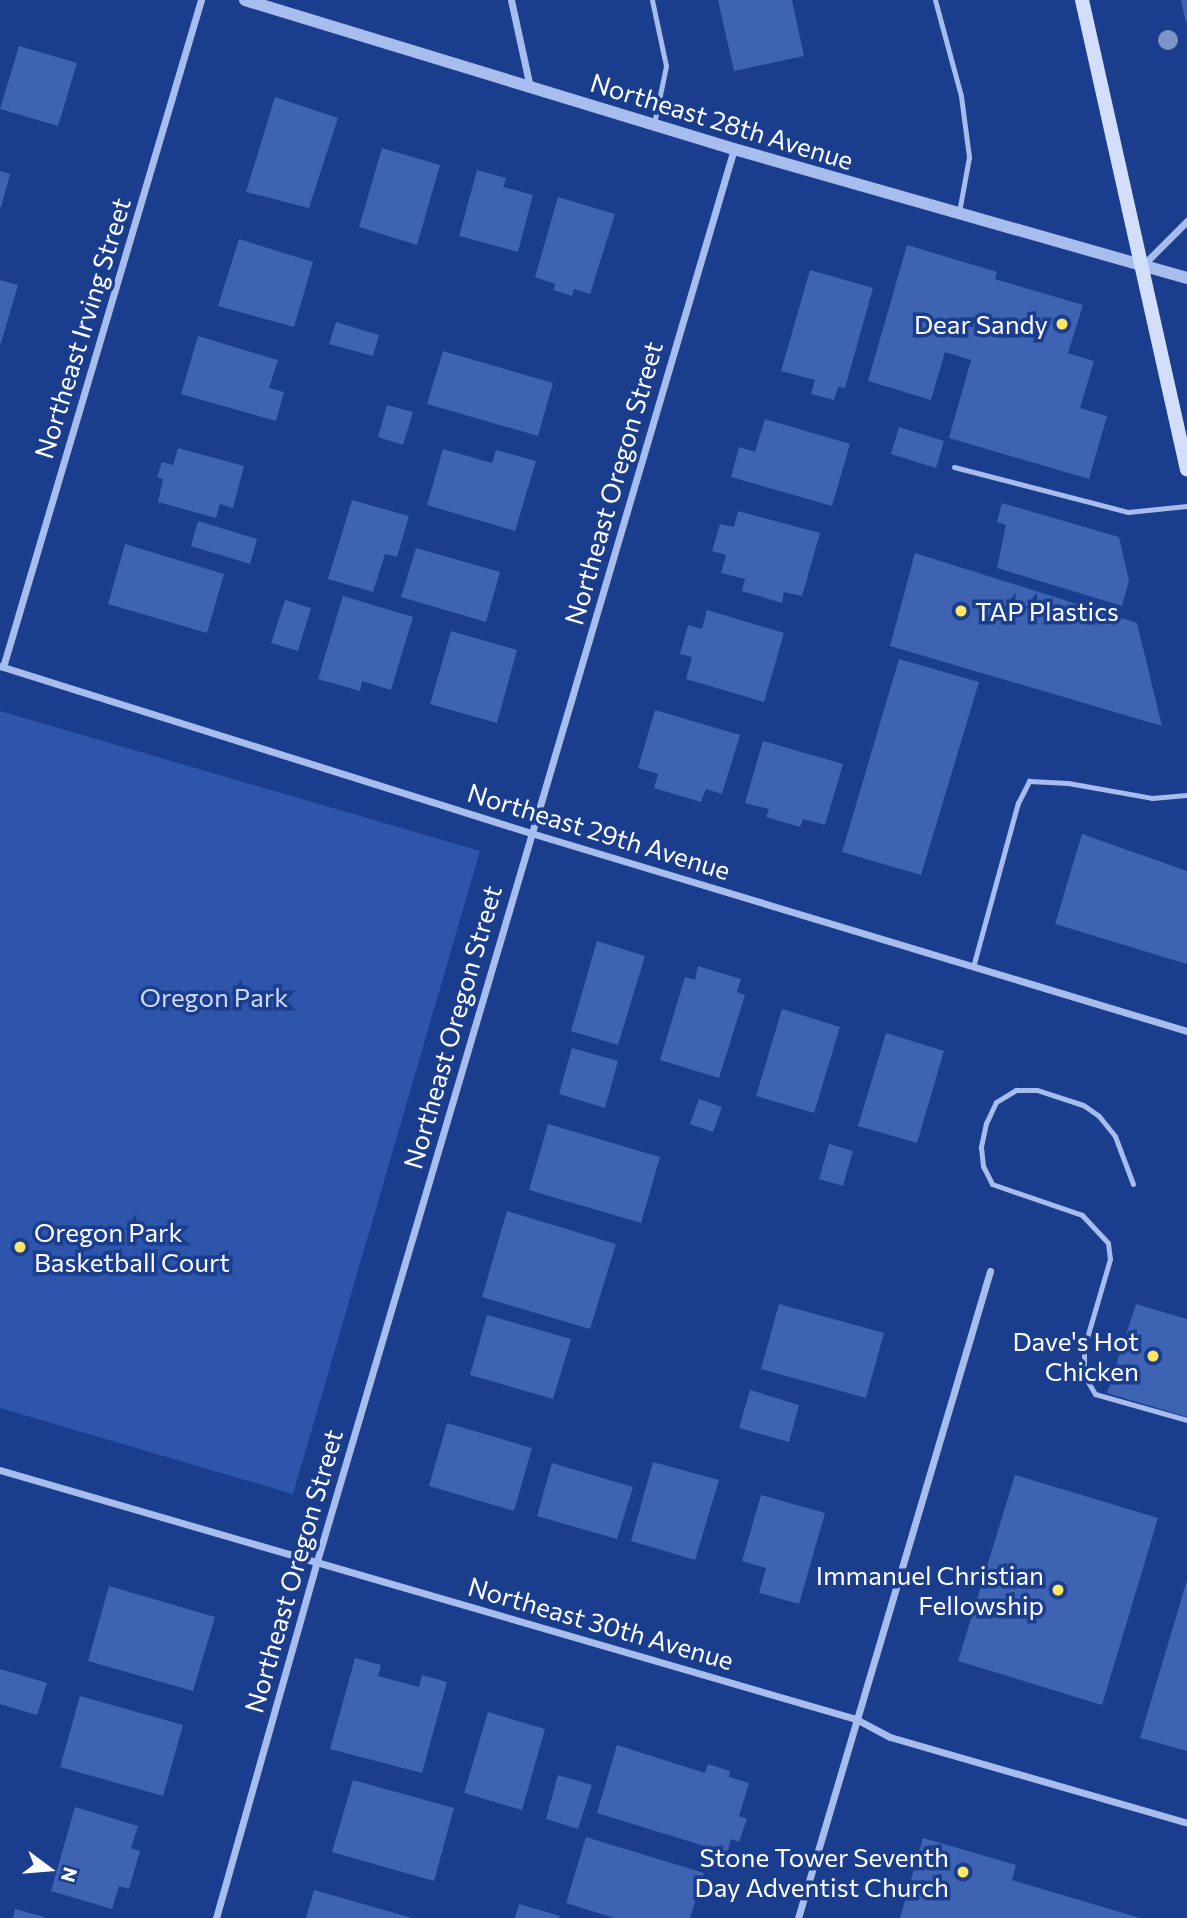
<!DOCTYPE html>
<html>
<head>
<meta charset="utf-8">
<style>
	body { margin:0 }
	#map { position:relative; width:1187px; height:1918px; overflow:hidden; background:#1a3d8d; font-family:Commissioner,sans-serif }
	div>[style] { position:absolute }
	.green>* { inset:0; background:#2d55ab }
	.building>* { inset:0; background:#3e63b3 }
	.service>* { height:5px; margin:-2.5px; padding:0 2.5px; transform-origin:2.5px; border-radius:2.5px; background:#a6bdee }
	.minor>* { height:7px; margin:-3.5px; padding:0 3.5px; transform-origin:3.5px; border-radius:3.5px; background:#a6bdee }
	.tertiary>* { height:12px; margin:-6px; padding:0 6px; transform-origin:6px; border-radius:6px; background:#a6bdee }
	.secondary>* { height:14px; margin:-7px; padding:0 7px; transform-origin:7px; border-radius:7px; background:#d3dffa }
	.trees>* { width:20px; height:20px; margin:-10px; border-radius:50%; background:#7c94c9 }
	.dots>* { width:19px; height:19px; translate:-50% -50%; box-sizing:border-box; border:4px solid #1a3d8d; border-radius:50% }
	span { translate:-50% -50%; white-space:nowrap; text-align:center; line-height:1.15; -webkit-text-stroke:7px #1a3d8d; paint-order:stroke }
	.street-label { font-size:26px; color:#fff }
	.poi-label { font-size:26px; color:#fff }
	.right { translate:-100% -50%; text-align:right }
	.left { translate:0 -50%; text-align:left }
	.park-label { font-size:26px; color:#ccdbfa }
	.north { position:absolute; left:14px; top:1834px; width:70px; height:70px; -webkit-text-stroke:5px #1a3d8d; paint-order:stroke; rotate:106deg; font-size:19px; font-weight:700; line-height:28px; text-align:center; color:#fff }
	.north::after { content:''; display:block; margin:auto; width:24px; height:32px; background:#fff; clip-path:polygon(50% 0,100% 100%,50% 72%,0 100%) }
</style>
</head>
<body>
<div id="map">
	<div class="green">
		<i style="clip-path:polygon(0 711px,480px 851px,293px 1494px,0 1408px)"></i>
	</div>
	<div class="building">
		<i style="clip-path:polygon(718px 0,792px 0,804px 56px,734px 71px)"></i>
		<i style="clip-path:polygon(1181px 0,1187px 0,1187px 23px,1186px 23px)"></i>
		<i style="clip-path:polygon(19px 46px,77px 63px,58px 126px,0 109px)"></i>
		<i style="clip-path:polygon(275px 97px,338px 118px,309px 208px,246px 192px)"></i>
		<i style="clip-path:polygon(382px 148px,440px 165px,417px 245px,359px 227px)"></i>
		<i style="clip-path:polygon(477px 170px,506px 178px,503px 187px,533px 195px,518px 252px,459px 236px)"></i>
		<i style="clip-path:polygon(0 171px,10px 174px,1px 207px,0 207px)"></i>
		<i style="clip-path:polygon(558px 197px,615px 214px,590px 294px,574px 289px,572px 296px,553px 290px,555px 284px,535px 277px)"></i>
		<i style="clip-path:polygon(239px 239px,313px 262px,294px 327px,218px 306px)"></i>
		<i style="clip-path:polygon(907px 245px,997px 272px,995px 279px,1083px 305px,1068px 353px,1094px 361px,1080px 408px,1107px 416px,1089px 479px,949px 438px,971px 360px,945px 352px,931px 400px,868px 381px)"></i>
		<i style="clip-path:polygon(810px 270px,873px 288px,845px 388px,838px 387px,834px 400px,811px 394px,815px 380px,781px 371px)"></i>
		<i style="clip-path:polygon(0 280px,18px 285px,1px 343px,0 343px)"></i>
		<i style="clip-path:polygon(336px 322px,379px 335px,373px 356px,329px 344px)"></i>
		<i style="clip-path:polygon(198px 336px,278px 360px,269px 388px,284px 392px,276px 421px,181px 394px)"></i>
		<i style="clip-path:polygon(443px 351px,553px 383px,538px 436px,427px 404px)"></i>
		<i style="clip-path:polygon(387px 405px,413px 412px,403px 445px,378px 437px)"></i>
		<i style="clip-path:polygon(765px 419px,850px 444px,832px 506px,731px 477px,739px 447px,755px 452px)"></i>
		<i style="clip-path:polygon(899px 427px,944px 441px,936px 468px,891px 454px)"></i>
		<i style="clip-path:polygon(178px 448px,244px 466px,233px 508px,220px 504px,216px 518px,158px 502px,163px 479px,157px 477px,162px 462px,173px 465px)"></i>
		<i style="clip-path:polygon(443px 449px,492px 463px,496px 450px,536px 461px,515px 531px,427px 505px)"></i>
		<i style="clip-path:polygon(352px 500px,409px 516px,397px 557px,385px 554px,373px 592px,328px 579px)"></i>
		<i style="clip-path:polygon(1002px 503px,1119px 537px,1129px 581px,1122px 606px,997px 568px,1006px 525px,997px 522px)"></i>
		<i style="clip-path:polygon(738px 511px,820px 533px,802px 596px,784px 592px,782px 603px,742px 591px,745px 579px,721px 573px,726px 555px,712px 551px,720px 524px,734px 527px)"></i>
		<i style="clip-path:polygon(198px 521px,257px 539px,250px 564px,191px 546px)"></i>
		<i style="clip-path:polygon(125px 544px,224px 574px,207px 633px,108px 604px)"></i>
		<i style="clip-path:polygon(416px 548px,500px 572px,486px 622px,401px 597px)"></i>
		<i style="clip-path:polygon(915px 553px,1137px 623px,1162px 726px,890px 646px)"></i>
		<i style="clip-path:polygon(343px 596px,413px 617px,391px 690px,362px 681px,360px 691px,318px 679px)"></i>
		<i style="clip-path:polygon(285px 600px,311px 608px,298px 651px,271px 643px)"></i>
		<i style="clip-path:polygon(707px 610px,784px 633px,764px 702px,686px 679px,692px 657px,680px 654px,688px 625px,702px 629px)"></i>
		<i style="clip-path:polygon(451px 631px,517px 650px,497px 723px,430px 704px)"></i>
		<i style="clip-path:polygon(899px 659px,979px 682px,921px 875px,842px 852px)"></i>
		<i style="clip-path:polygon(655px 710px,740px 735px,722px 794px,706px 789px,701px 802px,654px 788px,658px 774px,638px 768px)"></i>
		<i style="clip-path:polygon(763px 741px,843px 764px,825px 825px,803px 819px,800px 827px,766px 817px,769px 809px,745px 803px)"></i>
		<i style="clip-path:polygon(1082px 834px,1187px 871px,1187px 964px,1055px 924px)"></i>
		<i style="clip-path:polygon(597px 941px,645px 956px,618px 1045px,571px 1031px)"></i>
		<i style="clip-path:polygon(698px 966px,741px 979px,737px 992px,745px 995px,719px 1078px,660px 1060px,685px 977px,695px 980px)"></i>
		<i style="clip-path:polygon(782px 1009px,840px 1027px,814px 1113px,756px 1096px)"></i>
		<i style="clip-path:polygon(886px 1033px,944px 1051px,917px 1143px,858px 1126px)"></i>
		<i style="clip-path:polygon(572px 1048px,618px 1061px,605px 1108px,559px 1094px)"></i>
		<i style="clip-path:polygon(699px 1099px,722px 1107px,713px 1132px,690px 1124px)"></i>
		<i style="clip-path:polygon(548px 1124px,660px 1157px,641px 1223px,529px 1190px)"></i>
		<i style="clip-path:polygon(829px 1144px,853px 1151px,843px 1186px,819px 1179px)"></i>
		<i style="clip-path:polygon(507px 1211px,616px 1244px,590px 1329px,482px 1297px)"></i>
		<i style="clip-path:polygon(779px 1304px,884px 1333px,866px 1398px,761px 1369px)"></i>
		<i style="clip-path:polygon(1136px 1304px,1187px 1319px,1187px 1417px,1107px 1393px)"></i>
		<i style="clip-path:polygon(487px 1315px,571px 1339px,553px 1399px,470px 1375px)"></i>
		<i style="clip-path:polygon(750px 1390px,799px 1405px,789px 1442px,739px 1428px)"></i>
		<i style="clip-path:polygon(447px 1423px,532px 1448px,514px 1511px,429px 1486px)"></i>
		<i style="clip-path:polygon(653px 1462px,719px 1480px,695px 1560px,631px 1541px)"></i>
		<i style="clip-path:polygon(552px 1463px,633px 1487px,617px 1539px,537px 1516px)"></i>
		<i style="clip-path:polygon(1015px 1475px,1158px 1518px,1102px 1705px,958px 1661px)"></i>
		<i style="clip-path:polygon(761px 1495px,825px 1513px,799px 1604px,759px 1593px,766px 1568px,742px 1561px)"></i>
		<i style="clip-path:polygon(1187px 1580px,1187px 1751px,1140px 1738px)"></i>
		<i style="clip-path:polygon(109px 1586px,215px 1617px,193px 1691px,88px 1661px)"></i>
		<i style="clip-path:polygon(355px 1658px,381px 1665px,378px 1676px,419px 1687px,422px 1675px,447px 1682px,422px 1773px,330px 1749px)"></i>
		<i style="clip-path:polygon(0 1669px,47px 1683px,37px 1715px,0 1704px)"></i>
		<i style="clip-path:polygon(80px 1696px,183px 1725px,163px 1796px,60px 1767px)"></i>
		<i style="clip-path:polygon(488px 1712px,545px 1729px,522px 1810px,464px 1793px)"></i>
		<i style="clip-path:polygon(617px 1745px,705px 1773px,708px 1764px,730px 1771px,729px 1777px,749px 1783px,739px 1816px,747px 1819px,739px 1842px,731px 1839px,727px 1853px,597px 1813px)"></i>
		<i style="clip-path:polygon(558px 1775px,592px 1785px,578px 1829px,546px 1819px)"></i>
		<i style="clip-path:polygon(353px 1780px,454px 1808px,434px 1881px,332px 1852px)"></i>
		<i style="clip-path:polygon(75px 1807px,138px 1826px,131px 1848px,140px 1851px,129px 1889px,119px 1886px,112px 1909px,51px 1891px)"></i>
		<i style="clip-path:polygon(586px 1837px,704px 1873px,690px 1918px,614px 1918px,566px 1903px)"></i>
		<i style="clip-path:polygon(923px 1838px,1016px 1865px,1012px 1880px,1140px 1918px,900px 1918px)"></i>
		<i style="clip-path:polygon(314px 1890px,409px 1917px,409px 1918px,306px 1918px)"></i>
		<i style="clip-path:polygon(519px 1904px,560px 1916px,559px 1918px,515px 1918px)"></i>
		<i style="clip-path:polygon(15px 1909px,44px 1917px,43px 1918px,13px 1918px)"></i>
	</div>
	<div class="service">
		<i style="left:652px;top:0;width:67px;rotate:78deg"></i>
		<i style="left:666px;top:66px;width:59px;rotate:101.7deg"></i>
		<i style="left:935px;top:0;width:99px;rotate:74.8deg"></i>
		<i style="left:961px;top:96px;width:62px;rotate:82.5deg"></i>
		<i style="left:969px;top:157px;width:56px;rotate:100.3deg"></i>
		<i style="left:954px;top:467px;width:180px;rotate:14.5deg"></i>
		<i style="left:1128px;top:512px;width:59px;rotate:-5.8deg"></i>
		<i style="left:973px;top:967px;width:170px;rotate:-74.7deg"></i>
		<i style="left:1018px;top:803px;width:25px;rotate:-63deg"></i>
		<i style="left:1029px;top:781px;width:39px;rotate:3deg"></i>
		<i style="left:1068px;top:783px;width:85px;rotate:10.1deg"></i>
		<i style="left:1152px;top:798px;width:35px;rotate:-5deg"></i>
		<i style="left:1133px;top:1184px;width:51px;rotate:-110.6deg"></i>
		<i style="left:1115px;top:1136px;width:26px;rotate:-129deg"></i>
		<i style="left:1099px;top:1116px;width:19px;rotate:-145deg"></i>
		<i style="left:1083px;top:1105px;width:48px;rotate:-161.9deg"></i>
		<i style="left:1037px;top:1090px;width:21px;rotate:180deg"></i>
		<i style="left:1016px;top:1090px;width:23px;rotate:149deg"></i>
		<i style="left:996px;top:1102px;width:23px;rotate:115deg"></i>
		<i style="left:986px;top:1123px;width:25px;rotate:102deg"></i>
		<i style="left:981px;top:1147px;width:19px;rotate:84deg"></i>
		<i style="left:983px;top:1166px;width:20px;rotate:63deg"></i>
		<i style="left:992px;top:1184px;width:95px;rotate:19deg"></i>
		<i style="left:1082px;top:1215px;width:38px;rotate:47deg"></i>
		<i style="left:1108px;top:1243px;width:16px;rotate:83deg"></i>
		<i style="left:1110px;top:1259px;width:93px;rotate:106.3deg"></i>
		<i style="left:1084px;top:1348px;width:27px;rotate:90deg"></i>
		<i style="left:1084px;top:1375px;width:22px;rotate:60deg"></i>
		<i style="left:1095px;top:1394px;width:96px;rotate:15.8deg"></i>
	</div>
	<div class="minor">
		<i style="left:511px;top:0;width:89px;rotate:77.7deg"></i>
		<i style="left:1142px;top:266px;width:64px;rotate:-45deg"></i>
		<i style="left:0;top:666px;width:557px;rotate:17.46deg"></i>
		<i style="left:531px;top:833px;width:685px;rotate:16.8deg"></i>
		<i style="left:3px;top:667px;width:696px;rotate:-73.47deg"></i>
		<i style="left:0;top:1470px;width:891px;rotate:16.22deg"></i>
		<i style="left:856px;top:1719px;width:38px;rotate:28deg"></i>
		<i style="left:890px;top:1737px;width:309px;rotate:16.1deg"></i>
		<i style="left:216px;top:1918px;width:371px;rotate:-74.2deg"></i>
		<i style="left:317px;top:1561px;width:1472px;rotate:-73.55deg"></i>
		<i style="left:798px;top:1918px;width:675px;rotate:-73.47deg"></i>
	</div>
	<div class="tertiary">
		<i style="left:245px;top:0;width:511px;rotate:16.95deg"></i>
		<i style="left:734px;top:149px;width:471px;rotate:15.9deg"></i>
	</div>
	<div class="secondary">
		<i style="left:1082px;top:0;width:481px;rotate:77.4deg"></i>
	</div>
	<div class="trees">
		<i style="left:1168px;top:40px"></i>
	</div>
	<div class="dots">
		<i style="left:1062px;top:324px;background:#ffe763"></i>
		<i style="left:961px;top:611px;background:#ffe763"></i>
		<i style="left:20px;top:1247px;background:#ffe763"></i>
		<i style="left:1153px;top:1356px;background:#ffe763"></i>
		<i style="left:1058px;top:1590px;background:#ffe763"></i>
		<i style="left:963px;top:1872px;background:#ffe763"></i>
	</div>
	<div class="street-label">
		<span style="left:722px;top:121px;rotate:17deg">Northeast 28th Avenue</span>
		<span style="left:82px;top:328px;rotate:-73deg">Northeast Irving Street</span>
		<span style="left:613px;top:483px;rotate:-74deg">Northeast Oregon Street</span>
		<span style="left:599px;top:831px;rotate:17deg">Northeast 29th Avenue</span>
		<span style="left:452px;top:1027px;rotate:-74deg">Northeast Oregon Street</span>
		<span style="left:293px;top:1571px;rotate:-74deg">Northeast Oregon Street</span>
		<span style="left:601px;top:1623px;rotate:16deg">Northeast 30th Avenue</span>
	</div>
	<div class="poi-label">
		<span class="right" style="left:1048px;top:324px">Dear Sandy</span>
		<span class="left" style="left:975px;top:611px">TAP Plastics</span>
		<span class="left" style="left:34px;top:1247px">Oregon Park<br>Basketball Court</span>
		<span class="right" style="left:1139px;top:1356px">Dave's Hot<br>Chicken</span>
		<span class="right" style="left:1044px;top:1590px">Immanuel Christian<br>Fellowship</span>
		<span class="right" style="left:949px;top:1872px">Stone Tower Seventh<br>Day Adventist Church</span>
	</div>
	<div class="park-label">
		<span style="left:214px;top:997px">Oregon Park</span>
	</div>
	<div class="north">N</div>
</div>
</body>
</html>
